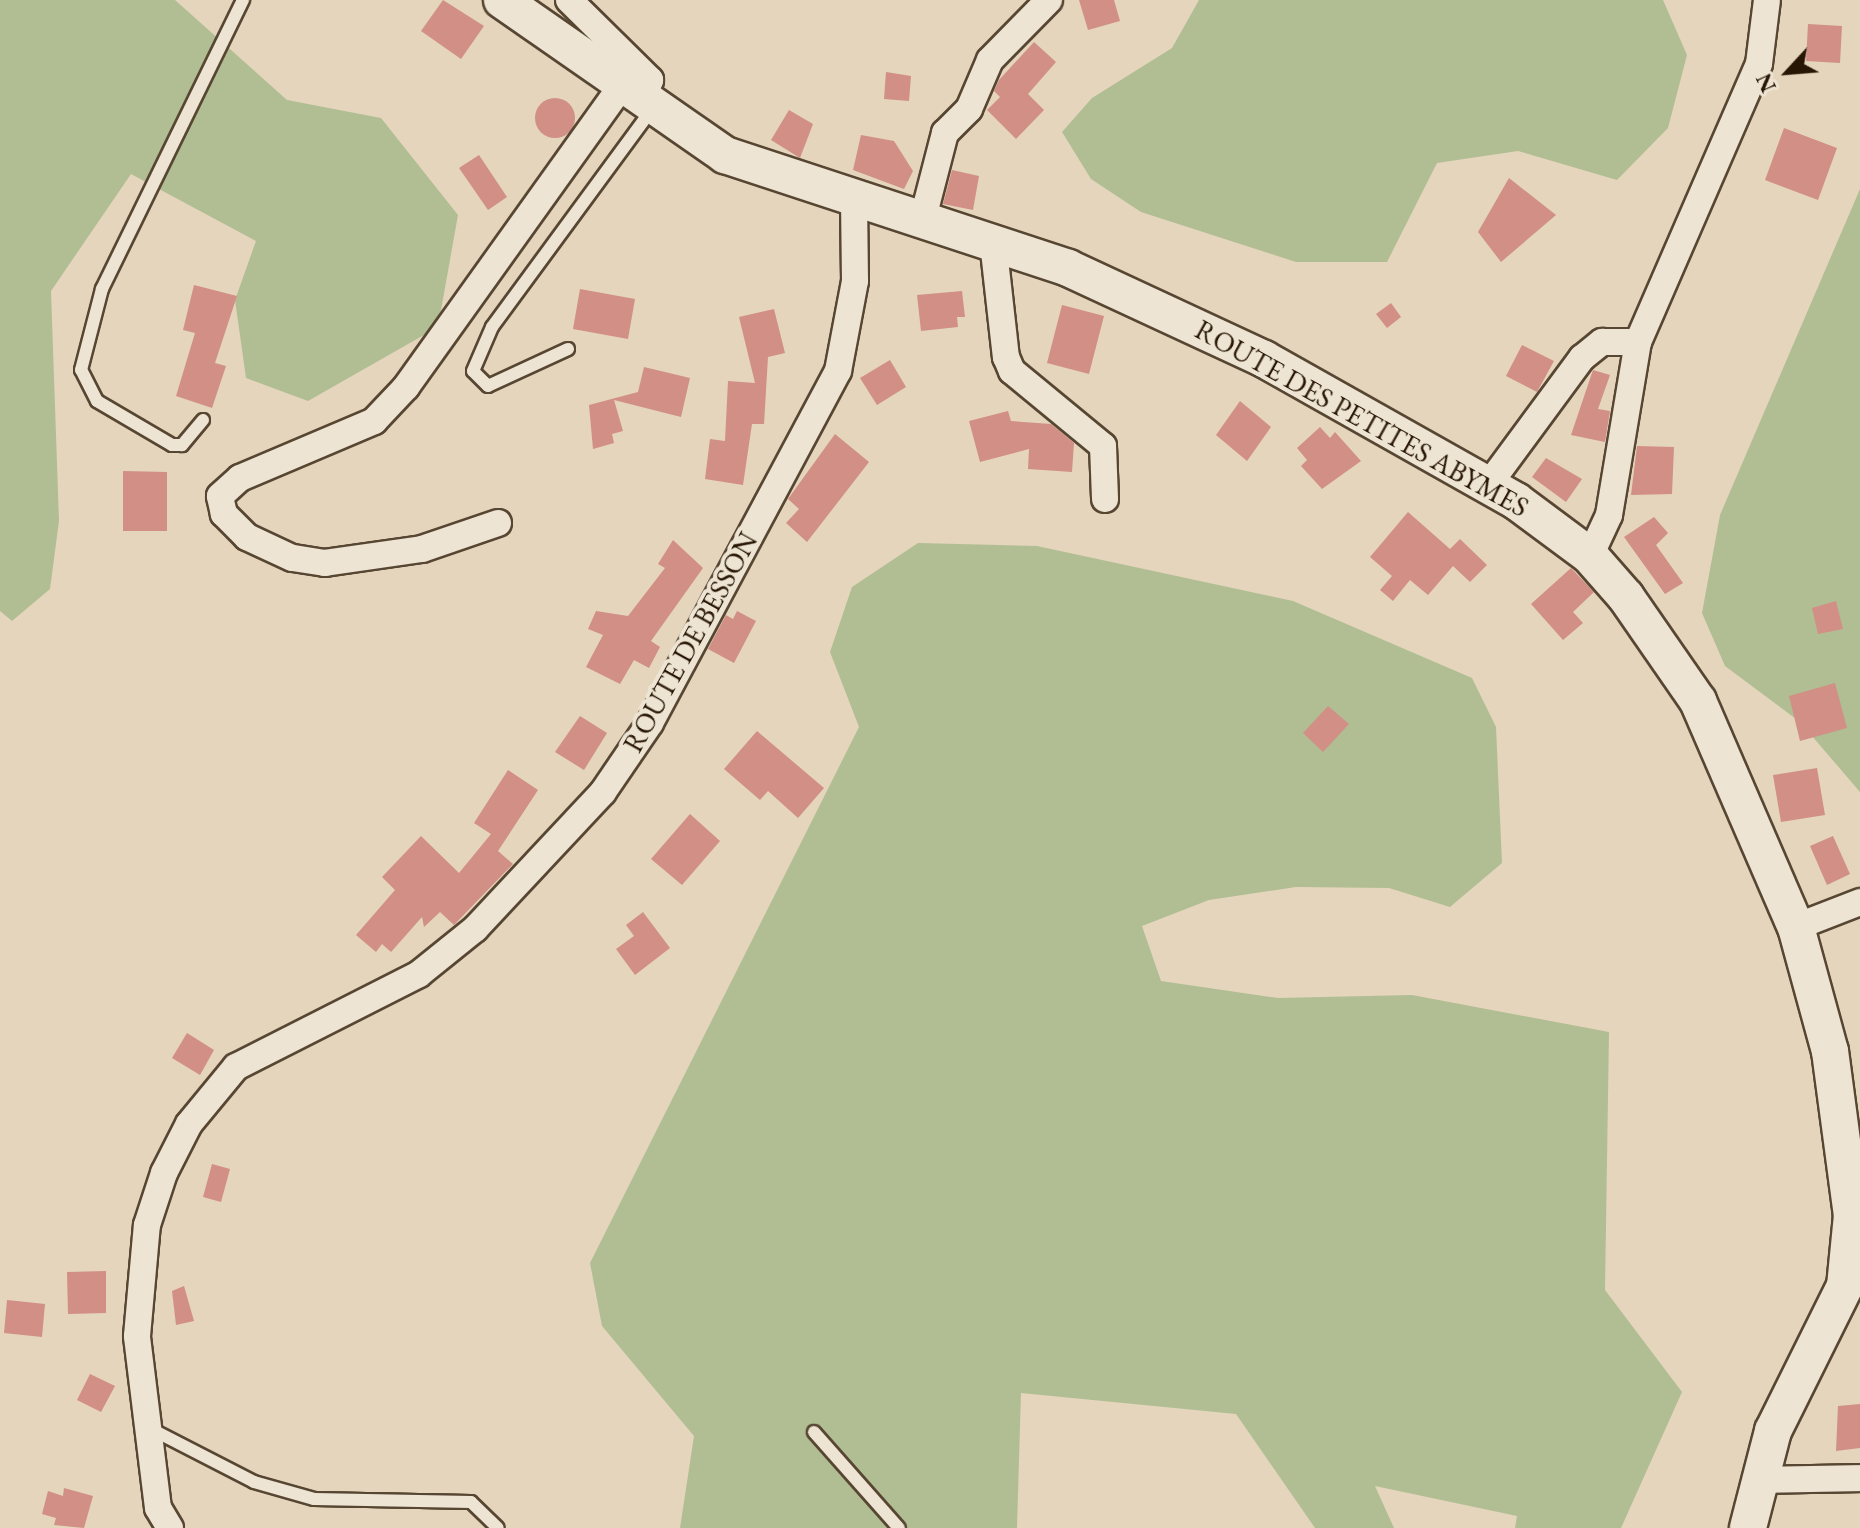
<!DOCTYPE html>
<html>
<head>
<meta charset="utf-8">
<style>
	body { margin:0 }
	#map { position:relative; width:1860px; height:1528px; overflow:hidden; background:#e4d5bc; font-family:"EB Garamond",serif }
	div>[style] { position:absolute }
	.green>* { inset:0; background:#b1be93 }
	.building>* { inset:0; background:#d18f85 }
	.round { border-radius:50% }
	.roads { filter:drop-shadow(2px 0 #574632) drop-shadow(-2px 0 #574632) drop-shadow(0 2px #574632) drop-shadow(0 -2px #574632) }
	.lane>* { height:12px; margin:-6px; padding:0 6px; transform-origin:6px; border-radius:6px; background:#ede4d3 }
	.street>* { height:26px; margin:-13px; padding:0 13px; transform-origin:13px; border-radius:13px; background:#ede4d3 }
	.secondary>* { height:36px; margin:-18px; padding:0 18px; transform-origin:18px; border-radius:18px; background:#ede4d3 }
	span { translate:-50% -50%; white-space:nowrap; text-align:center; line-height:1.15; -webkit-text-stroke:8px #ede4d3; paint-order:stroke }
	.street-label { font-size:28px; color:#281604 }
	.north { position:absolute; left:1748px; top:32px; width:80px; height:80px; -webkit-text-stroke:6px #ede4d3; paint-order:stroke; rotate:244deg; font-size:22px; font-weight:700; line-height:32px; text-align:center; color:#281604 }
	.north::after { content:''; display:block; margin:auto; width:28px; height:36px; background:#281604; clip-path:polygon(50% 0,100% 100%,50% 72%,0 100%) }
</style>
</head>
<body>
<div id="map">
	<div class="green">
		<i style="clip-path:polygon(0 0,175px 0,287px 100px,381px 118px,458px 215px,438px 327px,308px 401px,246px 378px,235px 300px,256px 241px,131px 174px,51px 291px,59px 521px,50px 589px,12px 621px,0 611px)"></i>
		<i style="clip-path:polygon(1199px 0,1663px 0,1687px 55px,1668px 128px,1617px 180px,1518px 151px,1437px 163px,1387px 262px,1296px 262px,1141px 212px,1091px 179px,1062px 132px,1092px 98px,1172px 48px)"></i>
		<i style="clip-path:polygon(1860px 189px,1860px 792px,1800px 722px,1725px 666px,1702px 613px,1720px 515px)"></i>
		<i style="clip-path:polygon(918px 543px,1037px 546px,1293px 601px,1472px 678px,1496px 727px,1502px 863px,1450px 907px,1389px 888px,1296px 887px,1209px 900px,1142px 926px,1161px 981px,1278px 998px,1412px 995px,1609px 1032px,1605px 1290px,1682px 1392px,1621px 1528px,1515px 1528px,1517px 1516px,1375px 1486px,1394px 1528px,1315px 1528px,1236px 1414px,1021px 1393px,1017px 1528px,680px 1528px,694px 1436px,602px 1326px,590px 1263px,859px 727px,830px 652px,852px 587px)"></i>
	</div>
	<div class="building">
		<i style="clip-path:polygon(443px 0,484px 26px,461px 59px,421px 31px)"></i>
		<i style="clip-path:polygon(1079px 0,1114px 0,1120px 21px,1088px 30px)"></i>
		<i style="clip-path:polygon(1808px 24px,1842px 26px,1840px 63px,1806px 61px)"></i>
		<i style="clip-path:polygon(1034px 42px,1056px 62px,1028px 94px,1044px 110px,1016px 139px,987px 110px,1000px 97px,994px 91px,999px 80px)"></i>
		<i style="clip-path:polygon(886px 72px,911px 76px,909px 101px,884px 99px)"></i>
		<i class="round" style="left:535px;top:98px;width:40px;height:40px"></i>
		<i style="clip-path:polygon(789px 110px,813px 124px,800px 158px,771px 140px)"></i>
		<i style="clip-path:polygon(1784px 128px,1837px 148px,1818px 200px,1765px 180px)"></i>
		<i style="clip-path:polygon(861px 135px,894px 141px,913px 171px,904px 189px,853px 170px)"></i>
		<i style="clip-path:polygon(479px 155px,507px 197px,488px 210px,459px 168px)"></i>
		<i style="clip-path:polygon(952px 170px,979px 176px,973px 210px,943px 204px)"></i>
		<i style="clip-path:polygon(1509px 178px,1556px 215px,1501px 262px,1478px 232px)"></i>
		<i style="clip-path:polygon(194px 285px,237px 296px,215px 363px,226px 366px,212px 408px,176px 396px,195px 333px,183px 330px)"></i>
		<i style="clip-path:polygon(580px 289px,635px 299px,628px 339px,573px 329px)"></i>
		<i style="clip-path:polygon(962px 291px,965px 317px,957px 317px,958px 327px,921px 331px,917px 295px)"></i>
		<i style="clip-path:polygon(1391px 303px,1401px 317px,1387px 328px,1376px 314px)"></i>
		<i style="clip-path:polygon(1062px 305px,1104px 316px,1089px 374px,1047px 363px)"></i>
		<i style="clip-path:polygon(774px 309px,785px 353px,768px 357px,764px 424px,752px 424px,743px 485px,705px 479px,710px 439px,725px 441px,728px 381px,755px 383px,739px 317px)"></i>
		<i style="clip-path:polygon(1522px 345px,1554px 361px,1537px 392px,1506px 376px)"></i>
		<i style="clip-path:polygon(890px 360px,906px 387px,877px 405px,860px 378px)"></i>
		<i style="clip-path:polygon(644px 367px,690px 378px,681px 417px,614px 400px,623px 431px,612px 434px,614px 443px,593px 449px,589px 405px,638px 392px)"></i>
		<i style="clip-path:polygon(1593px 370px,1610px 375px,1598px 409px,1610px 411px,1605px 442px,1571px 435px)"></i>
		<i style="clip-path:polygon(1240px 401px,1271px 427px,1247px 461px,1216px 435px)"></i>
		<i style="clip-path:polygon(1008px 411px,1011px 421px,1051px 424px,1074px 443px,1072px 472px,1028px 469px,1029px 449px,980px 462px,969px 421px)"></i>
		<i style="clip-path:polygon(1320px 427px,1330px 438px,1335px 432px,1361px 461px,1322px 489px,1301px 466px,1307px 460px,1297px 448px)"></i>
		<i style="clip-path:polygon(835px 434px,869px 462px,807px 542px,786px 523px,799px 509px,788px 499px)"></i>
		<i style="clip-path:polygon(1637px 446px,1674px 447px,1672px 494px,1631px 495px)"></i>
		<i style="clip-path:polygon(1546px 458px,1582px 479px,1566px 502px,1532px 477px)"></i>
		<i style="clip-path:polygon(123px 471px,167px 472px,167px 531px,123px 531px)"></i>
		<i style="clip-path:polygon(1408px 512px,1450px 549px,1460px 539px,1487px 565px,1470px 582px,1453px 566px,1428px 595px,1410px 580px,1393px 601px,1380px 590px,1392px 576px,1370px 557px)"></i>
		<i style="clip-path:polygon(1654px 517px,1668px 533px,1656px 545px,1683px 583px,1665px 594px,1624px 537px)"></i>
		<i style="clip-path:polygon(673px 540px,703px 568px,651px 641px,660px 647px,649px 668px,634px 660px,620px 684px,586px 667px,603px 635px,588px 629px,596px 611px,628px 616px,665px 568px,658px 564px)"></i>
		<i style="clip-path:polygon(1571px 568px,1594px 592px,1573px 612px,1583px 623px,1563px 640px,1531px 604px)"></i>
		<i style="clip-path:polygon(1836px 601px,1843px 629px,1818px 634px,1812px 608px)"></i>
		<i style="clip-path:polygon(737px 611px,756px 621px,734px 663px,708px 649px,726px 615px,733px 619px)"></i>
		<i style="clip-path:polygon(1835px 683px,1847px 728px,1800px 741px,1789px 696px)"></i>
		<i style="clip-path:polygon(1328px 706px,1349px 724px,1323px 752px,1303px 733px)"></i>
		<i style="clip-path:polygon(580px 716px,607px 733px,584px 770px,555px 752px)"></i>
		<i style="clip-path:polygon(757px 731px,824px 788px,798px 818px,768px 791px,760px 800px,724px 769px)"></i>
		<i style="clip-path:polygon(1817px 768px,1825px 815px,1781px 822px,1773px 775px)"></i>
		<i style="clip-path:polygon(508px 770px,538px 790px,498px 851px,513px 864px,454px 925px,440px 912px,424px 927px,422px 917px,391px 952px,382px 944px,376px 952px,356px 935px,395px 890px,382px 877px,421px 836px,459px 873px,491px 834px,474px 823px)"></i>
		<i style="clip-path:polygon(690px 814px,720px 841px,682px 885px,651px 859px)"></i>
		<i style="clip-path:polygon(1833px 836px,1850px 874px,1827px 885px,1810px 846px)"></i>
		<i style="clip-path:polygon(643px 912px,670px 948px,635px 975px,616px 949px,634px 936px,626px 925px)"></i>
		<i style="clip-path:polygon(187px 1033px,214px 1050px,200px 1075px,172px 1058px)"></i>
		<i style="clip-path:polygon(212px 1164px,230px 1169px,221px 1202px,203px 1197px)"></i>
		<i style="clip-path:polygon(106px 1271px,106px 1313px,68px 1314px,67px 1272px)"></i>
		<i style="clip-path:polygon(184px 1286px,194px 1321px,176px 1325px,172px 1291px)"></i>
		<i style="clip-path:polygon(7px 1300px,45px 1304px,42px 1337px,4px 1333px)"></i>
		<i style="clip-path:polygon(90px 1374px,115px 1386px,101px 1412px,77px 1400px)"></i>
		<i style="clip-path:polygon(1860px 1404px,1860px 1448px,1836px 1451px,1838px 1406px)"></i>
		<i style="clip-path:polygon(64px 1488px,93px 1496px,84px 1528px,54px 1525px,56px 1518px,42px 1514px,48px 1491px,63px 1496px)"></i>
	</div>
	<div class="roads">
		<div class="lane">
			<i style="left:568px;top:349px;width:88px;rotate:155.2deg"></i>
			<i style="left:488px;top:386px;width:21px;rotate:-135deg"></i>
			<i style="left:473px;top:371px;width:48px;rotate:-66.6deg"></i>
			<i style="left:492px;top:327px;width:270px;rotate:-53.7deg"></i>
			<i style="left:203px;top:420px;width:33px;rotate:130deg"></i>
			<i style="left:182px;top:445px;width:10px;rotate:180deg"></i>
			<i style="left:172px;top:445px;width:87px;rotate:-149.6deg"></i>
			<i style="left:97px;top:401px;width:35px;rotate:-117deg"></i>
			<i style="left:81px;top:370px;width:84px;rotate:-75.5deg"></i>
			<i style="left:102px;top:289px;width:322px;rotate:-64deg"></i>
			<i style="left:151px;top:1429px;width:116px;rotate:27.2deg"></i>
			<i style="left:254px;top:1482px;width:62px;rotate:15.8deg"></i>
			<i style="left:314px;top:1499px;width:157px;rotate:1.1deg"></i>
			<i style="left:471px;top:1502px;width:37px;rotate:44deg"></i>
			<i style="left:814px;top:1432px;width:128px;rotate:48.5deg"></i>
		</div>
		<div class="street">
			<i style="left:569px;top:0;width:114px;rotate:44.6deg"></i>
			<i style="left:650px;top:80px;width:20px;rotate:110deg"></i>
			<i style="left:923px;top:218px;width:88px;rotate:-75.5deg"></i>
			<i style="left:945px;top:133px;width:34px;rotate:-45deg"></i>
			<i style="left:969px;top:109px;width:53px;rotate:-66.8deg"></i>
			<i style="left:990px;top:60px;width:84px;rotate:-45.5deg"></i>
			<i style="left:993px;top:242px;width:116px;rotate:83.6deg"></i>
			<i style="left:1006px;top:357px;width:15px;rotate:67deg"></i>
			<i style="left:1012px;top:371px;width:118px;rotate:39.5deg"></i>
			<i style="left:1103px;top:446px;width:53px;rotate:87.8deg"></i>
			<i style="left:1489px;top:484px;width:157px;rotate:-53.6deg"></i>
			<i style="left:1582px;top:358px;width:26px;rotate:-39deg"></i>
			<i style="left:1602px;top:342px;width:36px"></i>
			<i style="left:498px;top:523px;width:80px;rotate:161.1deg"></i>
			<i style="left:422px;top:549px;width:98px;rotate:171.8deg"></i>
			<i style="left:325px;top:563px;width:33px;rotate:-171deg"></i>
			<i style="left:292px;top:558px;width:50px;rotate:-155deg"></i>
			<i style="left:247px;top:537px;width:33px;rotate:-135deg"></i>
			<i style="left:224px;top:514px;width:18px;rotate:-103deg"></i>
			<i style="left:220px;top:496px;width:27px;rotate:-42deg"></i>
			<i style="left:240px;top:478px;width:146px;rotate:-23deg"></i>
			<i style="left:374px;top:421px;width:47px;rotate:-46.7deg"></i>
			<i style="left:406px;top:387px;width:373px;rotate:-54.4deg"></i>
			<i style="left:1590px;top:556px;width:45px;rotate:-65.1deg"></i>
			<i style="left:1609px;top:515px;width:175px;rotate:-80.5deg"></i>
			<i style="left:1638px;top:342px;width:303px;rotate:-66.5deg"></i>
			<i style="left:1759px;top:64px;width:64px;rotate:-82.9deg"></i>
			<i style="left:1796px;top:927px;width:69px;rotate:-21.3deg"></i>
			<i style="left:1756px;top:1480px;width:104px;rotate:-1.1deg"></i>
			<i style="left:170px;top:1528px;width:23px;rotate:-121deg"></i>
			<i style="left:158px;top:1508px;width:173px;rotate:-97deg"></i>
			<i style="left:137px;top:1336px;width:111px;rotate:-84.9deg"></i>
			<i style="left:147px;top:1225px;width:55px;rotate:-71.9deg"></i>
			<i style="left:164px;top:1173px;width:55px;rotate:-63deg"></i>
			<i style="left:189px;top:1124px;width:74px;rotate:-50.5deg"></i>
			<i style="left:236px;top:1067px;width:205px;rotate:-26.9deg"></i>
			<i style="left:419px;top:974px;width:72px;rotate:-38.8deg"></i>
			<i style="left:475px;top:929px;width:187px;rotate:-46.9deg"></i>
			<i style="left:603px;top:792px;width:83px;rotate:-55.7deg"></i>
			<i style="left:650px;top:723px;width:399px;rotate:-61.9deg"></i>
			<i style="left:838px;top:371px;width:92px;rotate:-79.3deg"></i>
			<i style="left:855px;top:281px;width:80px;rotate:-90.7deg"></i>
		</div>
		<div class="secondary">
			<i style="left:502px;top:0;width:272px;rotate:34.8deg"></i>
			<i style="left:725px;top:155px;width:361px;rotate:18.2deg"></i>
			<i style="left:1068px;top:268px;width:216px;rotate:24.9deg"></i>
			<i style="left:1264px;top:359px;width:289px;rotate:29.4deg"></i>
			<i style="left:1516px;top:501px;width:92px;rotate:36.6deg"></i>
			<i style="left:1590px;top:556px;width:55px;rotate:48.7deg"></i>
			<i style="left:1626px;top:597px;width:126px;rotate:55.3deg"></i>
			<i style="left:1698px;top:701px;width:246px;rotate:66.6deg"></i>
			<i style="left:1796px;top:927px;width:129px;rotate:74.7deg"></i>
			<i style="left:1830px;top:1051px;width:165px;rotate:82.4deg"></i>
			<i style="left:1852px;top:1215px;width:71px;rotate:95.6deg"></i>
			<i style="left:1845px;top:1286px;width:162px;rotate:116.4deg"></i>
			<i style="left:1773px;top:1431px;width:100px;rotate:104.5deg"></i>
		</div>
	</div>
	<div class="street-label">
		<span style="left:1362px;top:418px;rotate:29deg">ROUTE DES PETITES ABYMES</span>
		<span style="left:690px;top:642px;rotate:-61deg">ROUTE DE BESSON</span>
	</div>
	<div class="north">N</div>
</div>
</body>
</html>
